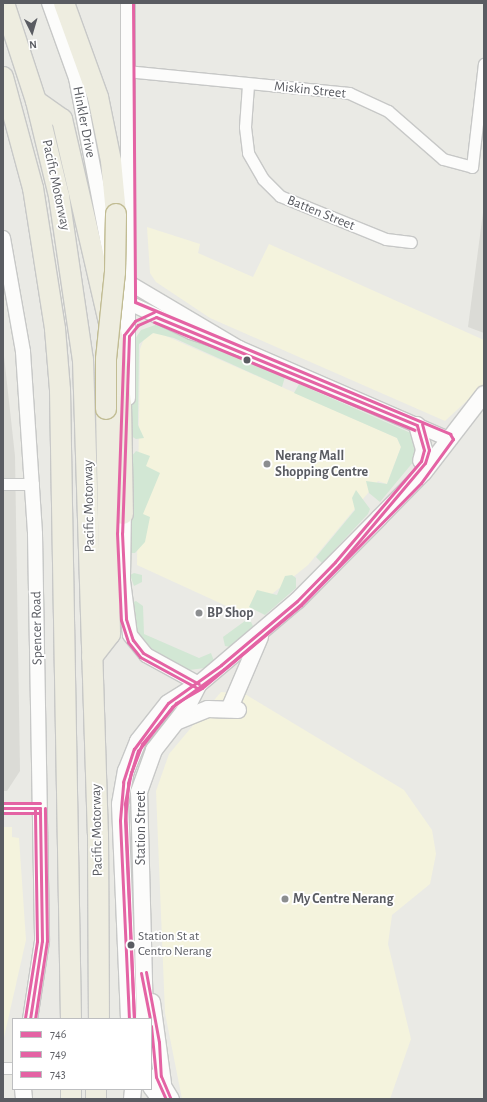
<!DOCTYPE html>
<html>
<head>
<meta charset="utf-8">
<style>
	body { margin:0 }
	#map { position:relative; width:487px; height:1102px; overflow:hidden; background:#eaeae5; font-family:"Alegreya Sans",sans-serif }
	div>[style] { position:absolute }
	.commercial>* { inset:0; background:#f4f3dd }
	.industrial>* { inset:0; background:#dbdbd6 }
	.green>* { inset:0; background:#d2e7d4 }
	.roads { filter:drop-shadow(1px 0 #c7c8c7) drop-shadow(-1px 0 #c7c8c7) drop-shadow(0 1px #c7c8c7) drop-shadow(0 -1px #c7c8c7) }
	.minor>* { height:11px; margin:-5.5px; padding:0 5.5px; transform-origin:5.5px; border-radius:5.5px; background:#fcfcfb }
	.tertiary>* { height:14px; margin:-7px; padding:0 7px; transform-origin:7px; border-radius:7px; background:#fcfcfb }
	.secondary>* { height:16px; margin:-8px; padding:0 8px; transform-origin:8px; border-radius:8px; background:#fcfcfb }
	.motorway>* { height:20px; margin:-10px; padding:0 10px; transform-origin:10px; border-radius:10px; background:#eeede0 }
	.bridges { filter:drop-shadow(1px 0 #c1bc93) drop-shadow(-1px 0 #c1bc93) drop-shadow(0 1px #c1bc93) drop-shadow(0 -1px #c1bc93) }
	.motorway-bridge>* { height:20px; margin:-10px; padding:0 10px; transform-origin:10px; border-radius:10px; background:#eeede0 }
	.bus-1>* { height:3px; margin:-1.5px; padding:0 1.5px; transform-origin:1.5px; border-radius:1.5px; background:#e463a4 }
	.bus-2>* { height:3px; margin:-1.5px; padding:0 1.5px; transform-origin:1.5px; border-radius:1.5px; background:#e463a4 }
	.bus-3>* { height:3px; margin:-1.5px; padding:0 1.5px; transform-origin:1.5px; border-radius:1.5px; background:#e463a4 }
	.dots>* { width:11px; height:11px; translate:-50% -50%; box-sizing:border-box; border:2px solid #fff; border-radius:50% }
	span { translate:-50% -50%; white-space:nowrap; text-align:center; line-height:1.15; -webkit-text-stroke:3.5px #fff; paint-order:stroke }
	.bus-label { font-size:13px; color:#5a5c62 }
	.left { translate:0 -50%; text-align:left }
	.street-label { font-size:14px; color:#5a5c62 }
	.poi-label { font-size:14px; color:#5a5c62; font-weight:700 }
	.frame { position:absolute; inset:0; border:4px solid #5a5c62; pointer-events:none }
	.legend { position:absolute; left:12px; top:1018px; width:140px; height:72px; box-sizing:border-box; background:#fff; border:1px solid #bdbec0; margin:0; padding:5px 7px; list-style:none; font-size:12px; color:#5a5c62 }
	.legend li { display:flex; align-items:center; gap:8px; height:20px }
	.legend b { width:20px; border:1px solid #bdbec0 }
	.north { position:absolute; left:12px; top:12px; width:40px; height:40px; -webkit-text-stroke:3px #fff; paint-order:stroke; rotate:175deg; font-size:11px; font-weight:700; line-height:16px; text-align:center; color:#5a5c62 }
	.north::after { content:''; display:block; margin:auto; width:14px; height:18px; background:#5a5c62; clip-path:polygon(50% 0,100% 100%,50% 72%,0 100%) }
</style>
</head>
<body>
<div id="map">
	<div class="commercial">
		<i style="clip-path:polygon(147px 227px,200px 244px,198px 253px,253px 277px,269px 244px,484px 340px,484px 385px,445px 421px,210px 318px,156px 282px,150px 273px)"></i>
		<i style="clip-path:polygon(157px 332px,397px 438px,401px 447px,387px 484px,378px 481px,308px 565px,246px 615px,137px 565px,140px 349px,145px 336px)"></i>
		<i style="clip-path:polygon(221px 692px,245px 694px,404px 790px,432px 830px,436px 854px,430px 884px,392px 915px,388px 944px,411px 1039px,390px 1099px,182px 1099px,165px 1013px,156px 791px,169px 754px)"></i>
		<i style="clip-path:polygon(3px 827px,12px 827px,12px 837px,19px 838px,26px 940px,3px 1042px)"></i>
	</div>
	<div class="industrial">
		<i style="clip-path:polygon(484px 205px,484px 333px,468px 327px)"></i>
		<i style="clip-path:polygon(3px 347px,15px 456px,20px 771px,7px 791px,3px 791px)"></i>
	</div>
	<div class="green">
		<i style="clip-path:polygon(158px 324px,285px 377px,282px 387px,174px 338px,153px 333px,139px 344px,138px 425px,144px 438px,136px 439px,131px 436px,133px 342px,141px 330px)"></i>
		<i style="clip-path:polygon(299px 384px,413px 434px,419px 455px,380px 502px,369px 493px,366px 481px,387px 484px,401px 447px,397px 438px,294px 393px)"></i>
		<i style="clip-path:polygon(136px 451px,150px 456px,146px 466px,160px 473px,143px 514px,150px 517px,145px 542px,135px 553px,128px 553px,131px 457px)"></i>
		<i style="clip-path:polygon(356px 490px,370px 509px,368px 514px,322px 563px,316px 557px,355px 510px,352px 498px)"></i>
		<i style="clip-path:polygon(134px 573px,142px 575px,142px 582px,134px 586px,130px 575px)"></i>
		<i style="clip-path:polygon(292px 575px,296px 578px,296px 588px,265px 615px,249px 607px,257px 590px,277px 595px,285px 576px)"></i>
		<i style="clip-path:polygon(136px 601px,143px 606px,144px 634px,199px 658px,211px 653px,214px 661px,205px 668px,189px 670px,154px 654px,133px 626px,131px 603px)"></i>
		<i style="clip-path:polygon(249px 618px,253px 626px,230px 647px,225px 646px,223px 637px)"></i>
	</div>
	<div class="roads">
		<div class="minor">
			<i style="left:126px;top:71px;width:224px;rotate:5.6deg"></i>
			<i style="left:349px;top:93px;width:43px;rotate:24.8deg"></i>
			<i style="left:388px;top:111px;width:73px;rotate:41.1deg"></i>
			<i style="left:443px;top:159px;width:30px;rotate:15deg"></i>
			<i style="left:472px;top:167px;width:104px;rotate:-83.4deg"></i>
			<i style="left:248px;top:85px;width:42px;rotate:94.1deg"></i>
			<i style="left:245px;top:127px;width:26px;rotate:83deg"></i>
			<i style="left:248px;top:153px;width:30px;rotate:60deg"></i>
			<i style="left:263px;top:179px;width:24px;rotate:45deg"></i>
			<i style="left:280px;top:196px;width:114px;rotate:22.1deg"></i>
			<i style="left:386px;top:239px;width:25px;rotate:7deg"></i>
			<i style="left:3px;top:484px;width:30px"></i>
			<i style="left:3px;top:808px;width:37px"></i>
			<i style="left:3px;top:1068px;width:10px"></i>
		</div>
		<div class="tertiary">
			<i style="left:49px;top:3px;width:80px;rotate:70.2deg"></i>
			<i style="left:76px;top:78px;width:184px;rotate:79.1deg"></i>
			<i style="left:128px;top:3px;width:395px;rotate:90deg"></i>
			<i style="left:3px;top:238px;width:116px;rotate:80deg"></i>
			<i style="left:23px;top:352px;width:182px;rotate:86.2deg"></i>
			<i style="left:35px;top:534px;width:407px;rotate:89deg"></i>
			<i style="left:42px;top:941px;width:79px;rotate:98.7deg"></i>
			<i style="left:126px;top:281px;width:131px;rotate:30.7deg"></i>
			<i style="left:123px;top:300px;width:75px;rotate:25.2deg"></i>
			<i style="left:191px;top:332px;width:51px;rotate:18.4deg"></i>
			<i style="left:239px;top:348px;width:228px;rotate:23.5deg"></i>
			<i style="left:124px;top:505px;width:76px;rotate:90.8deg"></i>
			<i style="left:123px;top:581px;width:54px;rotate:82.6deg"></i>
			<i style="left:130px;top:635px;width:26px;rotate:51deg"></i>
			<i style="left:146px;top:655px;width:60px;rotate:28.7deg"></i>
		</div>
		<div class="secondary">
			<i style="left:417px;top:425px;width:26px;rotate:74deg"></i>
			<i style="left:424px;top:450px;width:11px;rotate:105deg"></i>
			<i style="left:231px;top:705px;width:74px;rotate:-66.9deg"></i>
			<i style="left:178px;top:721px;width:32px;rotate:-22deg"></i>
			<i style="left:208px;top:709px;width:30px;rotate:2deg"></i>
			<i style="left:152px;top:1002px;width:82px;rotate:82.3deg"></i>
			<i style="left:129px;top:1019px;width:215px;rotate:-92.4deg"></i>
			<i style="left:120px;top:804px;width:34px;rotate:-80deg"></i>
			<i style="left:126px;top:771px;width:32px;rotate:-68deg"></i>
			<i style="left:138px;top:741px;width:48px;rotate:-51.7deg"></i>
			<i style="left:168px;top:703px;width:36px;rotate:-32deg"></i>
			<i style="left:199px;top:684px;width:128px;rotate:-40.3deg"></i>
			<i style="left:297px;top:601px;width:117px;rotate:-45.3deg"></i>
			<i style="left:379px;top:518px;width:64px;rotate:-45.6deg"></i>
			<i style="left:424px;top:472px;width:98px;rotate:-52.4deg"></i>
			<i style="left:145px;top:1019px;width:227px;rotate:-91.5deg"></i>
			<i style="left:139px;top:792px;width:45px;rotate:-70.3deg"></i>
			<i style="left:154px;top:750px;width:52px;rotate:-52deg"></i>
			<i style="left:186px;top:709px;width:28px;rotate:-63deg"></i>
			<i style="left:157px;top:1076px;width:27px;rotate:59deg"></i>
			<i style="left:151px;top:1087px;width:15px;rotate:53deg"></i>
			<i style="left:23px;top:1089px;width:10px;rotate:84deg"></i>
			<i style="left:132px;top:1099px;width:10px;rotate:-84deg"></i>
		</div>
		<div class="motorway">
			<i style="left:4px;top:3px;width:103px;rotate:71.9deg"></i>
			<i style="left:36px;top:101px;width:98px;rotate:76.4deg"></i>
			<i style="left:59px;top:196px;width:166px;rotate:81.7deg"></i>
			<i style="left:83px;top:360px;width:474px;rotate:88.2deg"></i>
			<i style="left:98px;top:834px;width:185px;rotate:89.7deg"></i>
			<i style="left:64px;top:3px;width:100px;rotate:70.1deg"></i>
			<i style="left:98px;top:97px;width:65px;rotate:78.5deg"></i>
			<i style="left:111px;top:161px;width:53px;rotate:84.6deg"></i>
			<i style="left:3px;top:77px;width:115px;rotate:74.9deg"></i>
			<i style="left:33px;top:188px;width:143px;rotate:81.1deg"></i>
			<i style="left:55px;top:329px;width:61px;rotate:85.3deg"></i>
			<i style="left:60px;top:390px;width:629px;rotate:89deg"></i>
			<i style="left:36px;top:101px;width:32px;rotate:35deg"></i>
			<i style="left:62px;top:119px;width:236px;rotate:77deg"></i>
			<i style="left:115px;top:349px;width:55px;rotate:83.8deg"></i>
			<i style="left:121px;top:404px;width:110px;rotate:89deg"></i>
			<i style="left:92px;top:657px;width:29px;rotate:-52deg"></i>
			<i style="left:110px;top:634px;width:225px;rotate:-91deg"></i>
			<i style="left:71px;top:1089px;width:10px;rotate:90deg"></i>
			<i style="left:96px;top:1099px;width:10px;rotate:-90deg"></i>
		</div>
	</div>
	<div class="bridges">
		<div class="motorway-bridge">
			<i style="left:106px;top:409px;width:50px;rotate:-90deg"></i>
			<i style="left:106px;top:359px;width:87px;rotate:-84.1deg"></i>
			<i style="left:115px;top:272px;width:58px;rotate:-89deg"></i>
		</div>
	</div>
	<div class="bus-1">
		<i style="left:156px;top:317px;width:20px;rotate:156deg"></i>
		<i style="left:138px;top:325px;width:14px;rotate:129deg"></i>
		<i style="left:129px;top:336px;width:197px;rotate:92deg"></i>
		<i style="left:122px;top:533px;width:86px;rotate:87.3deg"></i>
		<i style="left:126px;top:619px;width:22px;rotate:72deg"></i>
		<i style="left:133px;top:640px;width:16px;rotate:52deg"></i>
		<i style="left:143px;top:653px;width:64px;rotate:29deg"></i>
		<i style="left:156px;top:317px;width:282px;rotate:22.5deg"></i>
		<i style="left:3px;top:808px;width:37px"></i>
		<i style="left:146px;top:972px;width:71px;rotate:79.5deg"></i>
		<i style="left:159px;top:1042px;width:34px;rotate:87deg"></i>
		<i style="left:161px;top:1076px;width:25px;rotate:67deg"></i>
		<i style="left:30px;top:1019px;width:79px;rotate:-81.3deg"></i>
		<i style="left:42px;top:941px;width:133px;rotate:-90.9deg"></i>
		<i style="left:129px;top:1019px;width:199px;rotate:-92.6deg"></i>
		<i style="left:120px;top:820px;width:38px;rotate:-85deg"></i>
		<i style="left:123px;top:782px;width:35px;rotate:-72deg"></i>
		<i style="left:134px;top:749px;width:57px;rotate:-53.5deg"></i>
		<i style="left:168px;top:703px;width:65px;rotate:-35.6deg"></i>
		<i style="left:221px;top:665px;width:99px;rotate:-40.1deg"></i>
		<i style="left:297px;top:601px;width:54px;rotate:-45.7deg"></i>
		<i style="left:335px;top:562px;width:133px;rotate:-49.6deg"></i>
		<i style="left:421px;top:461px;width:11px;rotate:-75deg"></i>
		<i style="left:424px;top:450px;width:26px;rotate:-106deg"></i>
	</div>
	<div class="bus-2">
		<i style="left:154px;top:312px;width:21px;rotate:155deg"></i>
		<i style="left:135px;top:321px;width:18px;rotate:128deg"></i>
		<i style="left:124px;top:335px;width:198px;rotate:92deg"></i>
		<i style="left:117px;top:533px;width:87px;rotate:87.4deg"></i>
		<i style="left:121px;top:620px;width:23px;rotate:72deg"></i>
		<i style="left:128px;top:642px;width:19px;rotate:51deg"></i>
		<i style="left:140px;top:657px;width:65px;rotate:28.5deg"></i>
		<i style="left:154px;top:322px;width:282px;rotate:22.5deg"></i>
		<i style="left:3px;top:813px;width:37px"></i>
		<i style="left:141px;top:973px;width:47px;rotate:78.9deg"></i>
		<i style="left:35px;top:1019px;width:79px;rotate:-81.3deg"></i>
		<i style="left:47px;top:941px;width:133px;rotate:-90.9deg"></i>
		<i style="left:134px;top:1019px;width:199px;rotate:-92.6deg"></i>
		<i style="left:125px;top:820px;width:37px;rotate:-85deg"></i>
		<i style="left:128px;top:783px;width:34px;rotate:-73deg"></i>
		<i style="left:138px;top:751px;width:56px;rotate:-52.3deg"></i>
		<i style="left:172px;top:707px;width:64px;rotate:-36.2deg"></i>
		<i style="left:224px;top:669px;width:99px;rotate:-40.1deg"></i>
		<i style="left:300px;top:605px;width:56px;rotate:-45.7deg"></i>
		<i style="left:339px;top:565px;width:133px;rotate:-49.9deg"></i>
		<i style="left:425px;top:463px;width:14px;rotate:-73deg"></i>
		<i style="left:429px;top:450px;width:27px;rotate:-105deg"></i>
		<i style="left:151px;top:1026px;width:51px;rotate:84.4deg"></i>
		<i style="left:156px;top:1077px;width:24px;rotate:66deg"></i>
	</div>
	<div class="bus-3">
		<i style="left:133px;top:3px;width:299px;rotate:89.6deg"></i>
		<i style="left:135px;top:302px;width:342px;rotate:22.7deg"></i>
		<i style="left:450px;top:434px;width:6px;rotate:59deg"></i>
		<i style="left:453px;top:439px;width:54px;rotate:126deg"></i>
		<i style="left:421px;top:483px;width:171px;rotate:134.5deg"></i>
		<i style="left:301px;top:605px;width:129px;rotate:140deg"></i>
		<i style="left:202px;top:688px;width:30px;rotate:150deg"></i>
		<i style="left:176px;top:703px;width:53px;rotate:129.7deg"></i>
		<i style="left:142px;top:744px;width:30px;rotate:111deg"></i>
		<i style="left:131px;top:772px;width:33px;rotate:101deg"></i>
		<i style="left:125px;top:804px;width:215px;rotate:87.6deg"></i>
		<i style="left:3px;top:803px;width:37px"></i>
		<i style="left:25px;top:1018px;width:78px;rotate:-81.1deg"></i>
		<i style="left:37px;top:941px;width:133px;rotate:-90.9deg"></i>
	</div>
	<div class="dots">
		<i style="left:247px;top:360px;background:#5a5c62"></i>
		<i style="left:267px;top:464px;background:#8c8e90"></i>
		<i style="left:199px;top:613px;background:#8c8e90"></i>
		<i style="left:285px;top:899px;background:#8c8e90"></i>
		<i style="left:131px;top:945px;background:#5a5c62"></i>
	</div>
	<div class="bus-label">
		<span class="left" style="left:138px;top:945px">Station St at<br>Centro Nerang</span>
	</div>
	<div class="street-label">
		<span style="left:310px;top:90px;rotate:6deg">Miskin Street</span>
		<span style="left:84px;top:122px;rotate:79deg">Hinkler Drive</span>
		<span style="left:56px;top:185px;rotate:78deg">Pacific Motorway</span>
		<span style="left:321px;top:213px;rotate:22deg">Batten Street</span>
		<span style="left:89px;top:506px;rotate:-91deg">Pacific Motorway</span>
		<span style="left:37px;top:628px;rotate:-91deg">Spencer Road</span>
		<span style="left:141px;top:828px;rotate:-90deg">Station Street</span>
		<span style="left:97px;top:830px;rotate:-91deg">Pacific Motorway</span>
	</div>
	<div class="poi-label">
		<span class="left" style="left:275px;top:464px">Nerang Mall<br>Shopping Centre</span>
		<span class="left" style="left:207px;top:613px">BP Shop</span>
		<span class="left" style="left:293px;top:899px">My Centre Nerang</span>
	</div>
	<div class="frame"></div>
	<ul class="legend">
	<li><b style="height:5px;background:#e463a4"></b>746</li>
	<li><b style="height:5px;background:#e463a4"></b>749</li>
	<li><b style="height:5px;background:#e463a4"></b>743</li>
	</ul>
	<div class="north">N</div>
</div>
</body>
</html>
